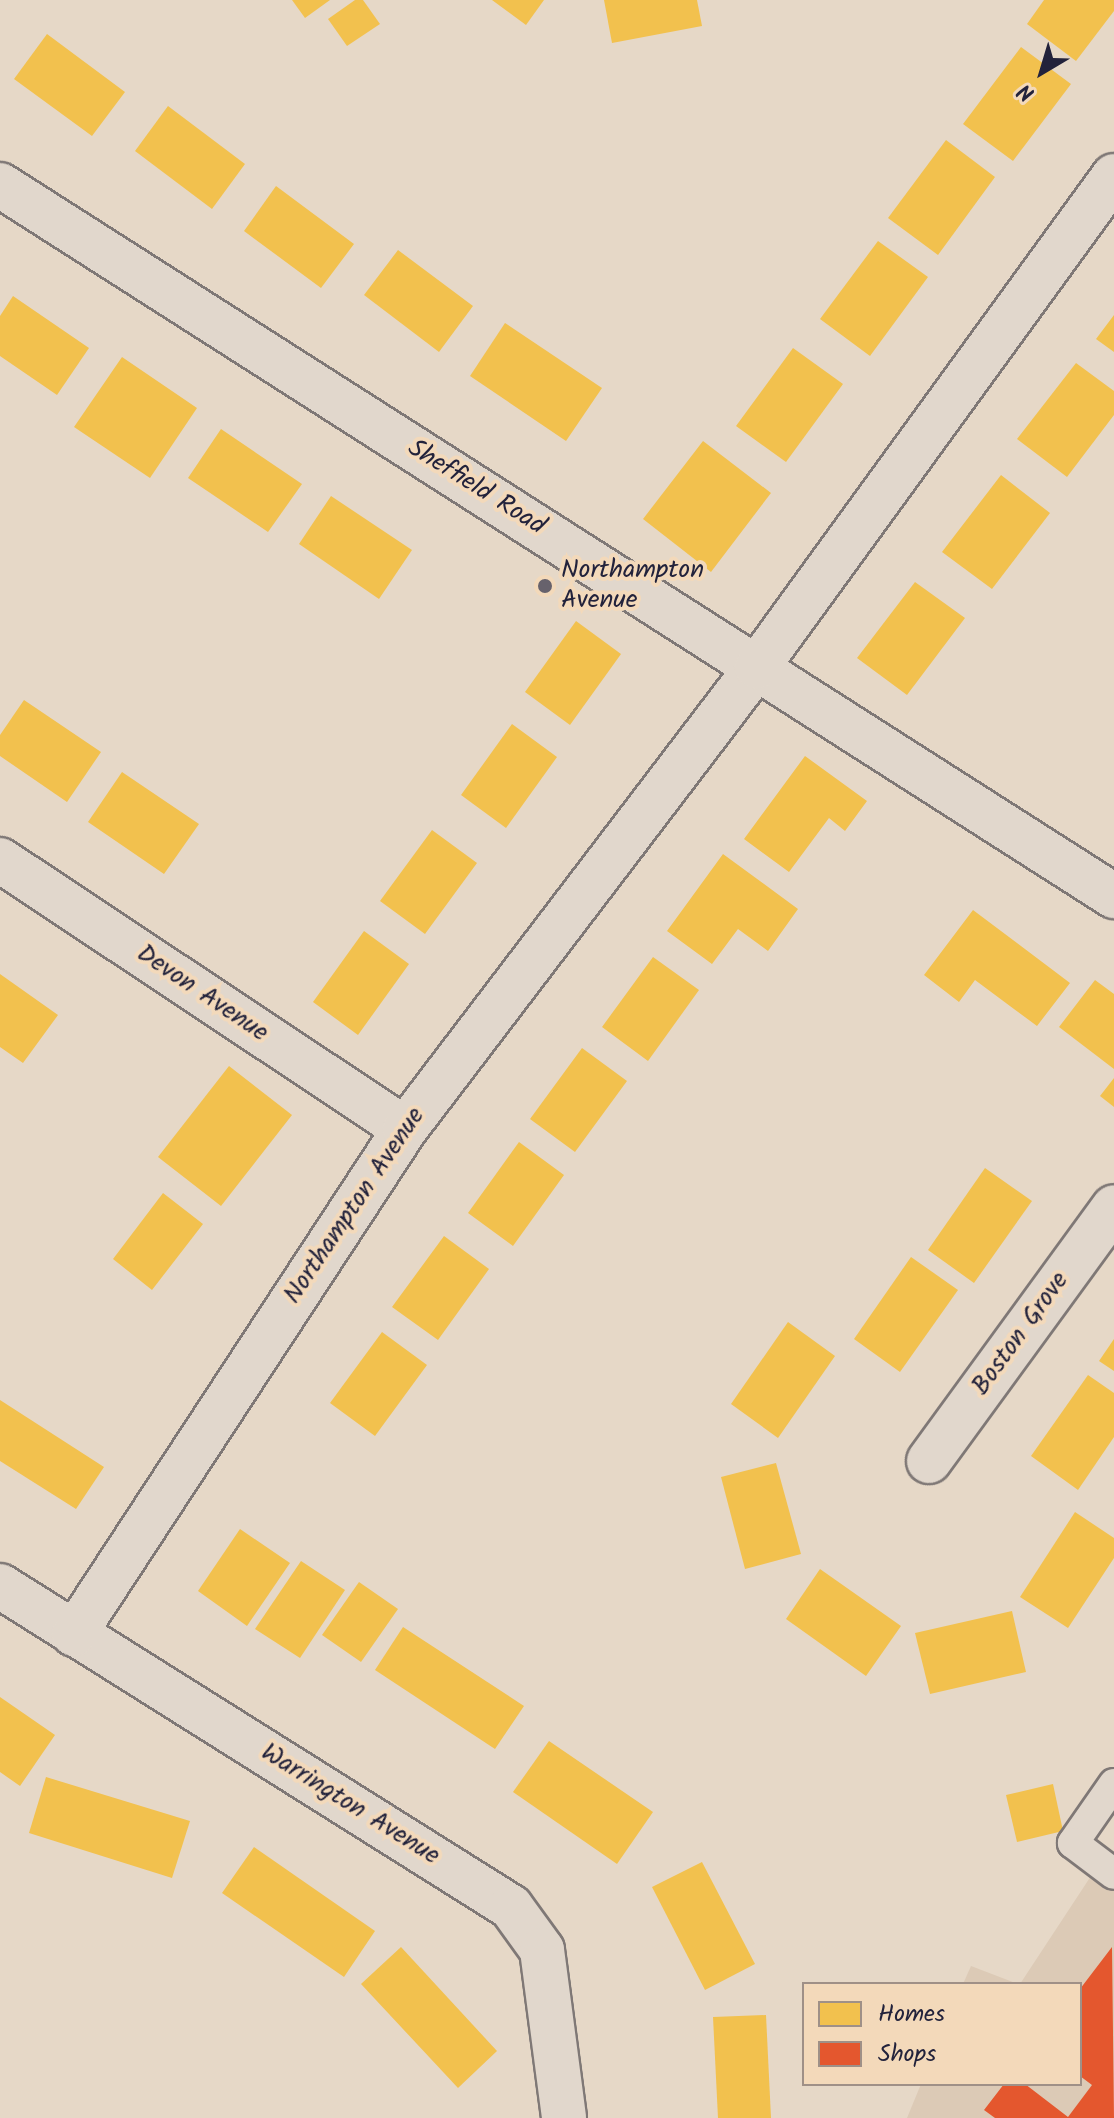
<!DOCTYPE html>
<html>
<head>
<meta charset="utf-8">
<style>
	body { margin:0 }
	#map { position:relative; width:1114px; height:2118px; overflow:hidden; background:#e6d8c7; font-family:Kalam,sans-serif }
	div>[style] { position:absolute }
	.built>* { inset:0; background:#dccab6 }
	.homes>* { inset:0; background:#f2c14e }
	.shops>* { inset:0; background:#e4572e }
	.roads { filter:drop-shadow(2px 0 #7f7876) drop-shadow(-2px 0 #7f7876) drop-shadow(0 2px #7f7876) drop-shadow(0 -2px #7f7876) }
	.service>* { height:30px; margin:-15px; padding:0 15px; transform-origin:15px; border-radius:15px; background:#e1d7cc }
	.minor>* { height:44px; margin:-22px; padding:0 22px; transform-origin:22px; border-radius:22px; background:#e1d7cc }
	.dots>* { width:22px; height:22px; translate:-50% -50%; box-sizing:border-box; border:4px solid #f3d9ba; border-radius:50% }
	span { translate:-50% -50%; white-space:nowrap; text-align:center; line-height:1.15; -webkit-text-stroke:8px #f3d9ba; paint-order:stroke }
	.street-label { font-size:26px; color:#22223b }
	.poi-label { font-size:26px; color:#22223b }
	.left { translate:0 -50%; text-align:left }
	.legend { position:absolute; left:802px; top:1982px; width:280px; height:104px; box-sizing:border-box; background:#f3d9ba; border:2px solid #9f9087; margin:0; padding:10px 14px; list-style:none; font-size:24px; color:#22223b }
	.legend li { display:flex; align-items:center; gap:16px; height:40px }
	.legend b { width:40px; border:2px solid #9f9087 }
	.north { position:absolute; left:1002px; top:32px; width:80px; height:80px; -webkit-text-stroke:6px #f3d9ba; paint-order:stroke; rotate:218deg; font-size:22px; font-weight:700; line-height:32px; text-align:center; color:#22223b }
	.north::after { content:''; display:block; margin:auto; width:28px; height:36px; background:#22223b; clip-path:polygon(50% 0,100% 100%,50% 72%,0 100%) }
</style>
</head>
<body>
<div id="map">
	<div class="built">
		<i style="clip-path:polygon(1091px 1876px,1114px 1891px,1114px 2118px,907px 2118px,921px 2084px,1080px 2084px,1080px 1984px,1020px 1984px)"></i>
		<i style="clip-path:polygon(971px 1966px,1018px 1984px,963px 1984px)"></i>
	</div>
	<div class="homes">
		<i style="clip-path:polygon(292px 0,330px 0,305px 18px)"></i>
		<i style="clip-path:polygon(355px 0,363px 0,380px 24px,347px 46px,328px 19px)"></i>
		<i style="clip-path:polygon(492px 0,544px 0,526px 25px)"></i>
		<i style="clip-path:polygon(604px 0,697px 0,702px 26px,612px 43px)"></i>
		<i style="clip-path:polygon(1044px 0,1114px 0,1114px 11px,1076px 61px,1027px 24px)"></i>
		<i style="clip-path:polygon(47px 34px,125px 92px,92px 136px,14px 79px)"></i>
		<i style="clip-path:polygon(1021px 47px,1071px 84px,1013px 161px,963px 124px)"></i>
		<i style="clip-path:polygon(168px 106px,245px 164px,212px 209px,135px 151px)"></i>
		<i style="clip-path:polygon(946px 140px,995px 177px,938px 255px,888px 218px)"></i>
		<i style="clip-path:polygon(276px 186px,354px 244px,321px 288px,244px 231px)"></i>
		<i style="clip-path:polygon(878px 241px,928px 277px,870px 356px,820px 319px)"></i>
		<i style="clip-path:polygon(398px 250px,473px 306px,439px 352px,364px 295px)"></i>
		<i style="clip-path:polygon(13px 296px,89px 348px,57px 395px,0 356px,0 316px)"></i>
		<i style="clip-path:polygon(1114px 315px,1114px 352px,1096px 339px)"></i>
		<i style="clip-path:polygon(505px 323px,602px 388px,566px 441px,470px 376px)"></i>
		<i style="clip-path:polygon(793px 348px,843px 384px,786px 462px,736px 426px)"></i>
		<i style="clip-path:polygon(122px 357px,197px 408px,150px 478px,74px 427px)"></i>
		<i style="clip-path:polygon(1076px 363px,1114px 391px,1114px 415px,1067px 477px,1017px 439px)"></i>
		<i style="clip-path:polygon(221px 429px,302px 484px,268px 532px,188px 478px)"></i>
		<i style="clip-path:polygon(703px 441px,771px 493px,711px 572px,643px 519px)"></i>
		<i style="clip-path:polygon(1001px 475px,1050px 513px,992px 589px,942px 552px)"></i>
		<i style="clip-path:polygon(331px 496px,412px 550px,379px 599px,299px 544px)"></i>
		<i style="clip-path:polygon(915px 582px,965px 618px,907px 695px,857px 658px)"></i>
		<i style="clip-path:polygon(576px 621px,621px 654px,570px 725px,525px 692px)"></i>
		<i style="clip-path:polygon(24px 700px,101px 752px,67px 802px,0 756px,0 735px)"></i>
		<i style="clip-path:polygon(512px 724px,557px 757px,506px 828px,461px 795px)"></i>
		<i style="clip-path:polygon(805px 756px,867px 801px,845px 831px,829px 818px,789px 872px,744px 839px)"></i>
		<i style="clip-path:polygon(122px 772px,199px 824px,164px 874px,88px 822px)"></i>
		<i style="clip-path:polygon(432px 830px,477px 863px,425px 934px,380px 901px)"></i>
		<i style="clip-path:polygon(723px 854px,798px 909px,768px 951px,738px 929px,712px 964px,667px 931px)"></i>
		<i style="clip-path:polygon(973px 910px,1070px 983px,1037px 1026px,975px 980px,959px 1002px,924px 975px)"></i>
		<i style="clip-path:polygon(364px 931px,409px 964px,358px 1035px,313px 1002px)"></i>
		<i style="clip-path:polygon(653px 957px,699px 990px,648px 1061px,602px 1027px)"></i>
		<i style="clip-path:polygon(0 974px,58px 1015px,23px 1063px,0 1047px)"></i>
		<i style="clip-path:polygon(1095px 980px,1114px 994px,1114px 1069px,1059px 1027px)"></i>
		<i style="clip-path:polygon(582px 1048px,627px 1081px,575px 1152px,530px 1119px)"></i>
		<i style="clip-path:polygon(229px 1066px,292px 1115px,221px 1206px,158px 1157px)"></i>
		<i style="clip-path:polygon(1114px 1078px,1114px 1107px,1100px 1096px)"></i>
		<i style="clip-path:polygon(519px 1142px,564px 1175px,513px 1246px,468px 1213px)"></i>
		<i style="clip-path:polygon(985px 1168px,1032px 1201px,974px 1283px,928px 1250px)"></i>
		<i style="clip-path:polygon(163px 1193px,203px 1224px,152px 1290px,113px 1259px)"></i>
		<i style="clip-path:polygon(444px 1236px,489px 1269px,438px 1340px,392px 1307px)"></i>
		<i style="clip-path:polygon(911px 1257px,958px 1290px,900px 1372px,854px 1339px)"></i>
		<i style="clip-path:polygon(788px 1322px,835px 1356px,778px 1438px,731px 1404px)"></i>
		<i style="clip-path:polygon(382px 1332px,427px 1365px,375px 1436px,330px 1403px)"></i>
		<i style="clip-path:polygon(1114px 1339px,1114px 1371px,1099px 1361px)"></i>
		<i style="clip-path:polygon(1088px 1375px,1114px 1393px,1114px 1437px,1078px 1490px,1031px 1456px)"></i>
		<i style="clip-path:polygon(0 1400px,104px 1467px,76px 1509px,0 1461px)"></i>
		<i style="clip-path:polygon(776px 1463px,801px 1554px,745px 1569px,721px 1477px)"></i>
		<i style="clip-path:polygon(1075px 1512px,1114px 1538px,1114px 1558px,1068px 1628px,1020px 1597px)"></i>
		<i style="clip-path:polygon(240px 1529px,290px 1563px,247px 1626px,198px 1591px)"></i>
		<i style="clip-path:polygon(301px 1561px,345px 1590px,300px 1658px,255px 1629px)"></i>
		<i style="clip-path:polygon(820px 1569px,901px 1626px,866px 1676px,786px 1619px)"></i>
		<i style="clip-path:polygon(359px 1582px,398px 1609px,361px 1662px,322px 1635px)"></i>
		<i style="clip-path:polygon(1012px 1611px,1026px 1672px,930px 1694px,915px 1633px)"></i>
		<i style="clip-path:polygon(403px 1627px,524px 1706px,495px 1749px,375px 1670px)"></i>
		<i style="clip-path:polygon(0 1697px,55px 1735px,20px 1786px,0 1772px)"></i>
		<i style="clip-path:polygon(549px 1741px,653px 1812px,617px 1864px,513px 1792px)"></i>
		<i style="clip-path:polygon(46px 1777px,190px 1821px,172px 1878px,29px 1833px)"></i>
		<i style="clip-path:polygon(1053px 1784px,1063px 1831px,1017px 1842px,1006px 1795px)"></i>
		<i style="clip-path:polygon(254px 1847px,375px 1931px,344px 1977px,222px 1893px)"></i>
		<i style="clip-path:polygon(702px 1862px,755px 1964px,705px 1990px,652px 1887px)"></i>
		<i style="clip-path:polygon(401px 1947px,497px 2051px,458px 2088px,361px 1984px)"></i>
		<i style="clip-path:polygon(766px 2015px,771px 2118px,718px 2118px,713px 2017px)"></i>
	</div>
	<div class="shops">
		<i style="clip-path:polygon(1112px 1947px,1114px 2118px,995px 2118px,984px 2110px,1004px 2084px,1025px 2084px,1068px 2117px,1092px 2085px,1080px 2076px,1080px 1989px)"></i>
	</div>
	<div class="roads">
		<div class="service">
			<i style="left:1114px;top:1784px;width:72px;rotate:124.8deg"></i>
			<i style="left:1073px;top:1843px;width:51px;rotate:37.1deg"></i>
		</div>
		<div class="minor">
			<i style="left:0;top:185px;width:1322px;rotate:32.55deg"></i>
			<i style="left:0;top:860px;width:486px;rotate:33.6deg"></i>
			<i style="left:929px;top:1461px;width:314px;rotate:-53.9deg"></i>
			<i style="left:0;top:1586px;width:603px;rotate:32.14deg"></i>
			<i style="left:511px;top:1907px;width:53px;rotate:54.2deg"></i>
			<i style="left:542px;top:1950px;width:169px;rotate:82.5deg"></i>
			<i style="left:74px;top:1634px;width:604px;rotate:-56.76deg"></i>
			<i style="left:405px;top:1129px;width:581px;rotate:-52.7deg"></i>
			<i style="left:757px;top:667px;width:607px;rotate:-53.98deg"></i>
		</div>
	</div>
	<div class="dots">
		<i style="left:545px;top:586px;background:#67626c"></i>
	</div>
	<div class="street-label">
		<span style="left:476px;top:488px;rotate:32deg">Sheffield Road</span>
		<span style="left:202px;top:994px;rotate:34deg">Devon Avenue</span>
		<span style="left:355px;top:1206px;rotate:-56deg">Northampton Avenue</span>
		<span style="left:1021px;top:1334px;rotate:-54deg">Boston Grove</span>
		<span style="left:350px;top:1805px;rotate:32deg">Warrington Avenue</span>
	</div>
	<div class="poi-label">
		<span class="left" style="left:561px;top:586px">Northampton<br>Avenue</span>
	</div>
	<ul class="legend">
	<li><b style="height:22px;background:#f2c14e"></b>Homes</li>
	<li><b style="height:22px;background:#e4572e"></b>Shops</li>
	</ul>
	<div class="north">N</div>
</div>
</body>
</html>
